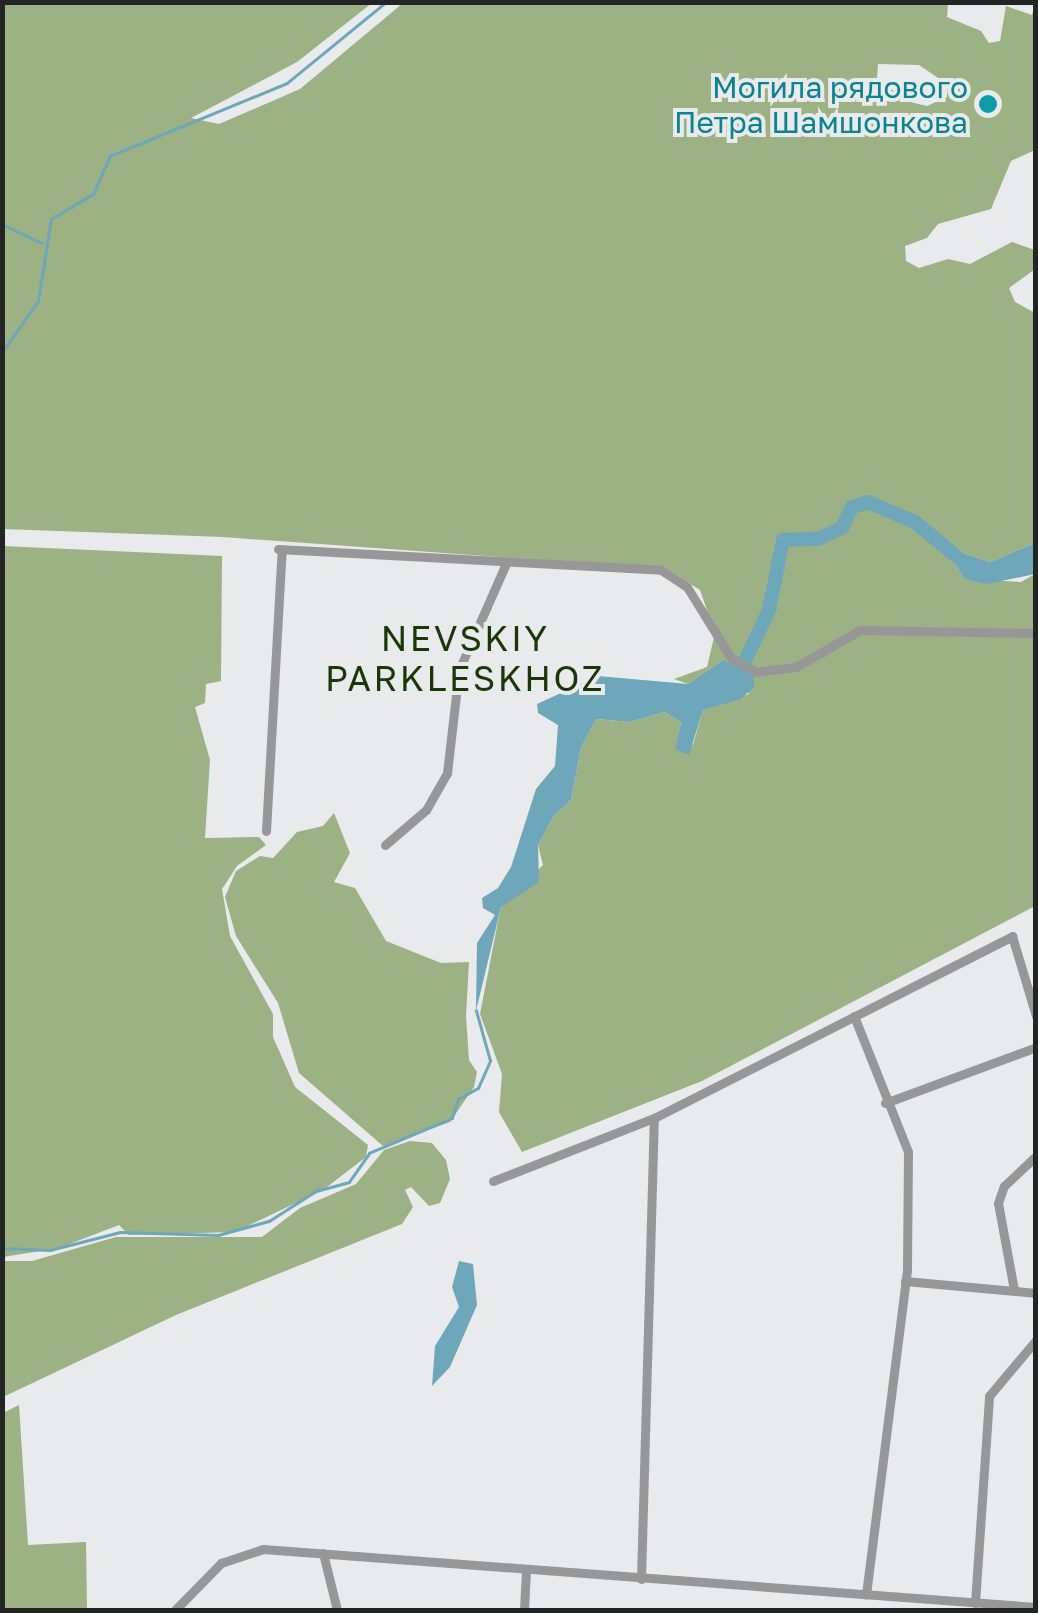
<!DOCTYPE html>
<html>
<head>
<meta charset="utf-8">
<style>
	body { margin:0 }
	#map { position:relative; width:1038px; height:1613px; overflow:hidden; background:#e9eaec; font-family:"Golos Text",sans-serif }
	div>[style] { position:absolute }
	.forest>* { inset:0; background:#9cb184 }
	.water>* { inset:0; background:#6ea7ba }
	.stream>* { height:2.5px; margin:-1.25px; padding:0 1.25px; transform-origin:1.25px; border-radius:1.25px; background:#6ea7ba }
	.river>* { height:14px; margin:-7px; padding:0 7px; transform-origin:7px; border-radius:7px; background:#6ea7ba }
	.minor>* { height:9px; margin:-4.5px; padding:0 4.5px; transform-origin:4.5px; border-radius:4.5px; background:#989797 }
	.dots>* { width:28px; height:28px; translate:-50% -50%; box-sizing:border-box; border:5px solid #e9eaec; border-radius:50% }
	span { translate:-50% -50%; white-space:nowrap; text-align:center; line-height:1.15; -webkit-text-stroke:8px #e9eaec; paint-order:stroke }
	.culture-label { font-size:30px; color:#0d838f }
	.right { translate:-100% -50%; text-align:right }
	.quarter-label { font-size:35px; color:#193708; letter-spacing:2.5px }
	.frame { position:absolute; inset:0; border:5px solid #232424; pointer-events:none }
</style>
</head>
<body>
<div id="map">
	<div class="forest">
		<i style="clip-path:polygon(evenodd,3px 3px,372px 3px,297px 62px,191px 118px,219px 124px,300px 89px,403px 3px,948px 3px,947px 17px,981px 31px,989px 43px,1000px 41px,1006px 6px,1032px 15px,1035px 3px,1035px 150px,1011px 161px,991px 209px,938px 224px,927px 238px,905px 246px,906px 261px,919px 268px,948px 259px,970px 264px,1012px 242px,1035px 250px,1035px 269px,1009px 288px,1015px 302px,1035px 313px,1035px 543px,990px 562px,945px 547px,964px 579px,1021px 582px,1035px 574px,1035px 906px,702px 1081px,522px 1152px,499px 1112px,502px 1074px,480px 1014px,501px 906px,543px 865px,538px 845px,553px 817px,571px 800px,581px 748px,596px 719px,630px 722px,664px 712px,681px 722px,678px 735px,693px 745px,703px 710px,749px 694px,723px 660px,688px 684px,674px 679px,707px 667px,715px 633px,700px 590px,667px 569px,223px 537px,3px 529px,3px 3px,878px 64px,919px 65px,947px 84px,947px 97px,927px 106px,910px 102px,877px 79px,878px 64px)"></i>
		<i style="clip-path:polygon(3px 546px,222px 556px,221px 681px,206px 684px,205px 703px,195px 707px,210px 760px,205px 838px,259px 837px,266px 845px,237px 866px,222px 889px,230px 936px,273px 1014px,273px 1037px,295px 1087px,368px 1145px,366px 1157px,323px 1190px,235px 1232px,129px 1235px,119px 1225px,59px 1248px,3px 1257px)"></i>
		<i style="clip-path:polygon(334px 813px,350px 853px,334px 882px,355px 888px,386px 941px,441px 963px,469px 962px,466px 1016px,469px 1060px,477px 1072px,474px 1087px,450px 1122px,383px 1146px,299px 1073px,278px 1003px,236px 936px,225px 897px,236px 871px,260px 856px,273px 858px,297px 832px,323px 826px)"></i>
		<i style="clip-path:polygon(410px 1141px,432px 1143px,446px 1160px,450px 1179px,440px 1203px,429px 1206px,411px 1187px,405px 1190px,413px 1207px,402px 1224px,176px 1315px,3px 1397px,3px 1261px,32px 1261px,116px 1237px,262px 1237px,300px 1208px,356px 1184px,384px 1150px)"></i>
		<i style="clip-path:polygon(19px 1405px,28px 1545px,86px 1542px,87px 1610px,3px 1610px,3px 1413px)"></i>
	</div>
	<div class="water">
		<i style="clip-path:polygon(1035px 543px,1035px 574px,987px 584px,964px 579px,945px 547px,990px 562px)"></i>
		<i style="clip-path:polygon(723px 660px,754px 675px,754px 687px,741px 699px,703px 710px,689px 755px,675px 749px,681px 722px,664px 712px,630px 722px,596px 719px,581px 748px,571px 800px,553px 817px,538px 845px,539px 882px,501px 907px,476px 1011px,477px 943px,495px 915px,483px 908px,482px 898px,498px 888px,511px 867px,536px 789px,555px 766px,558px 725px,538px 713px,537px 704px,598px 676px,688px 684px)"></i>
		<i style="clip-path:polygon(459px 1261px,473px 1264px,477px 1305px,450px 1367px,432px 1386px,435px 1346px,459px 1307px,452px 1287px)"></i>
	</div>
	<div class="stream">
		<i style="left:2px;top:224px;width:44px;rotate:25.4deg"></i>
		<i style="left:2px;top:352px;width:62px;rotate:-54.8deg"></i>
		<i style="left:38px;top:301px;width:83px;rotate:-81deg"></i>
		<i style="left:51px;top:219px;width:49px;rotate:-30.8deg"></i>
		<i style="left:93px;top:194px;width:42px;rotate:-65.9deg"></i>
		<i style="left:110px;top:156px;width:191px;rotate:-22.4deg"></i>
		<i style="left:287px;top:83px;width:128px;rotate:-39.3deg"></i>
		<i style="left:2px;top:1248px;width:48px;rotate:2.4deg"></i>
		<i style="left:50px;top:1250px;width:72px;rotate:-14.4deg"></i>
		<i style="left:120px;top:1232px;width:98px;rotate:1.8deg"></i>
		<i style="left:218px;top:1235px;width:53px;rotate:-15.4deg"></i>
		<i style="left:269px;top:1221px;width:56px;rotate:-32.6deg"></i>
		<i style="left:316px;top:1191px;width:34px;rotate:-15deg"></i>
		<i style="left:349px;top:1182px;width:35px;rotate:-55deg"></i>
		<i style="left:369px;top:1153px;width:90px;rotate:-22.9deg"></i>
		<i style="left:452px;top:1118px;width:20px;rotate:-72deg"></i>
		<i style="left:458px;top:1099px;width:23px;rotate:-29deg"></i>
		<i style="left:478px;top:1088px;width:30px;rotate:-66deg"></i>
		<i style="left:490px;top:1061px;width:52px;rotate:-105.6deg"></i>
	</div>
	<div class="river">
		<i style="left:744px;top:663px;width:59px;rotate:-64.7deg"></i>
		<i style="left:769px;top:610px;width:71px;rotate:-78.7deg"></i>
		<i style="left:783px;top:540px;width:35px;rotate:-2deg"></i>
		<i style="left:818px;top:539px;width:26px;rotate:-25deg"></i>
		<i style="left:842px;top:528px;width:23px;rotate:-65deg"></i>
		<i style="left:852px;top:507px;width:17px;rotate:-17deg"></i>
		<i style="left:868px;top:502px;width:51px;rotate:23.1deg"></i>
		<i style="left:915px;top:522px;width:53px;rotate:39.7deg"></i>
	</div>
	<div class="minor">
		<i style="left:278px;top:549px;width:384px;rotate:3.1deg"></i>
		<i style="left:661px;top:570px;width:31px;rotate:33deg"></i>
		<i style="left:687px;top:587px;width:84px;rotate:58.2deg"></i>
		<i style="left:731px;top:658px;width:29px;rotate:29deg"></i>
		<i style="left:756px;top:672px;width:40px;rotate:-7.1deg"></i>
		<i style="left:796px;top:667px;width:74px;rotate:-30deg"></i>
		<i style="left:860px;top:630px;width:176px;rotate:1deg"></i>
		<i style="left:266px;top:831px;width:282px;rotate:-86.8deg"></i>
		<i style="left:385px;top:845px;width:54px;rotate:-40.5deg"></i>
		<i style="left:426px;top:810px;width:43px;rotate:-60.4deg"></i>
		<i style="left:447px;top:773px;width:104px;rotate:-83.4deg"></i>
		<i style="left:459px;top:670px;width:119px;rotate:-66.2deg"></i>
		<i style="left:854px;top:1016px;width:146px;rotate:68.3deg"></i>
		<i style="left:908px;top:1152px;width:118px;rotate:90.5deg"></i>
		<i style="left:907px;top:1270px;width:327px;rotate:97.2deg"></i>
		<i style="left:885px;top:1103px;width:161px;rotate:-20.3deg"></i>
		<i style="left:493px;top:1181px;width:173px;rotate:-21.4deg"></i>
		<i style="left:654px;top:1118px;width:402px;rotate:-26.9deg"></i>
		<i style="left:1012px;top:936px;width:84px;rotate:73.3deg"></i>
		<i style="left:905px;top:1281px;width:132px;rotate:5.2deg"></i>
		<i style="left:1014px;top:1290px;width:88px;rotate:-100.4deg"></i>
		<i style="left:998px;top:1203px;width:18px;rotate:-71deg"></i>
		<i style="left:1004px;top:1186px;width:44px;rotate:-43.2deg"></i>
		<i style="left:323px;top:1553px;width:59px;rotate:76.2deg"></i>
		<i style="left:641px;top:1579px;width:461px;rotate:-88.4deg"></i>
		<i style="left:975px;top:1603px;width:207px;rotate:-86.1deg"></i>
		<i style="left:989px;top:1396px;width:73px;rotate:-50deg"></i>
		<i style="left:175px;top:1610px;width:66px;rotate:-45.6deg"></i>
		<i style="left:221px;top:1563px;width:44px;rotate:-18.4deg"></i>
		<i style="left:263px;top:1549px;width:775px;rotate:4.29deg"></i>
		<i style="left:524px;top:1610px;width:40px;rotate:-87.1deg"></i>
	</div>
	<div class="dots">
		<i style="left:988px;top:104px;background:#0f9aa8"></i>
	</div>
	<div class="culture-label">
		<span class="right" style="left:968px;top:104px">Могила рядового<br>Петра Шамшонкова</span>
	</div>
	<div class="quarter-label">
		<span style="left:465px;top:658px">NEVSKIY<br>PARKLESKHOZ</span>
	</div>
	<div class="frame"></div>
</div>
</body>
</html>
